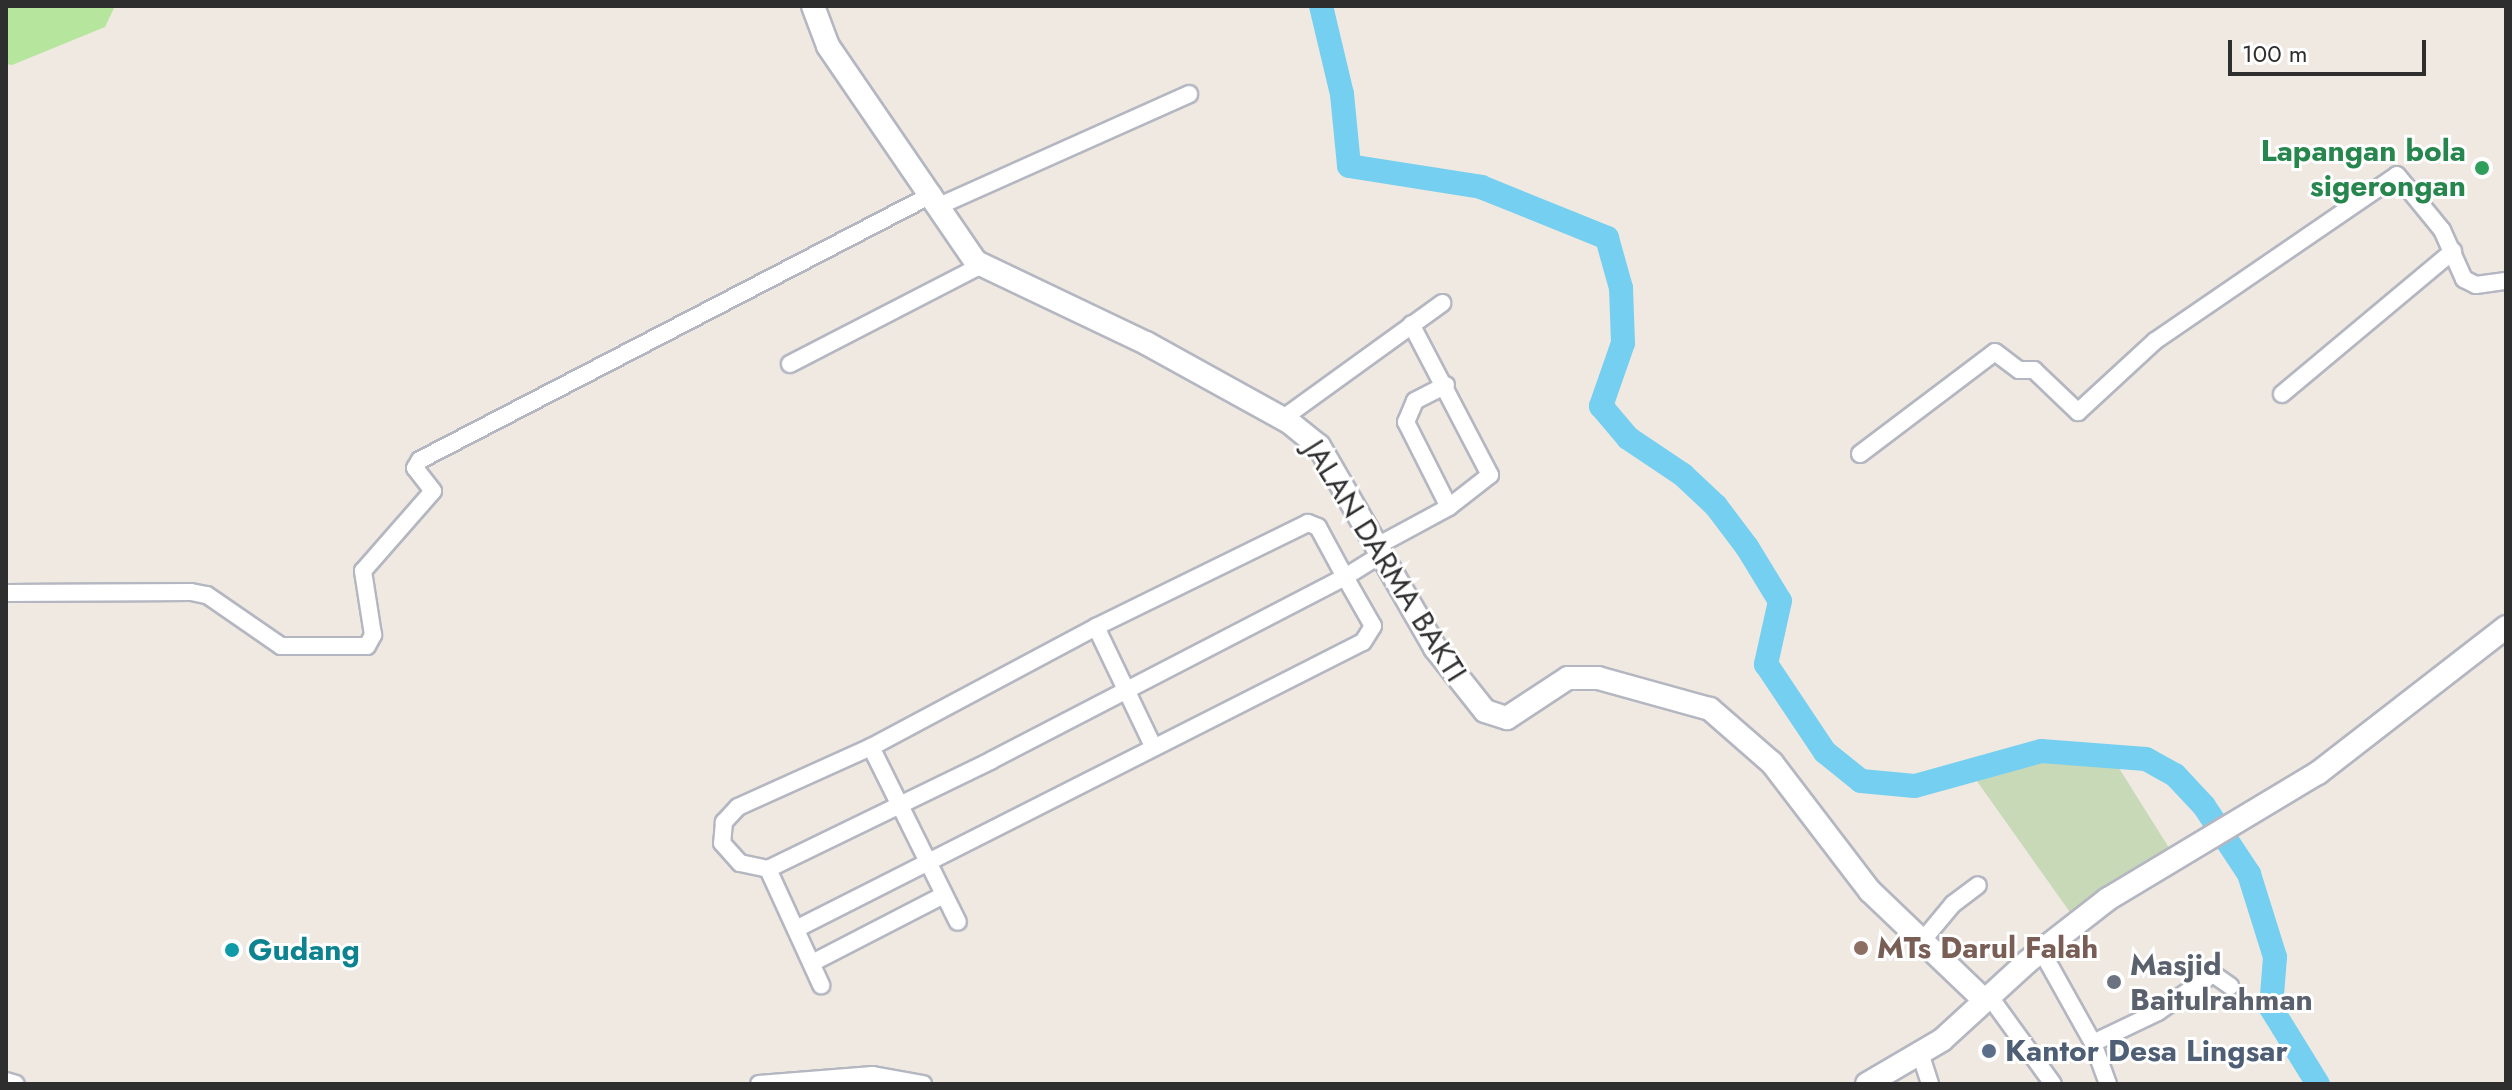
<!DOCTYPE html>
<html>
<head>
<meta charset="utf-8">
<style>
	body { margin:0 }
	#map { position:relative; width:2512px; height:1090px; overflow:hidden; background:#efe9e1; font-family:Jost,sans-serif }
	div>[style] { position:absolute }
	.green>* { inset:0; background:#b6e59e }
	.cemetery>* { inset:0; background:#c8d9b8 }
	.river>* { height:24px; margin:-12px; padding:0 12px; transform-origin:12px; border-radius:12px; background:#75cff0 }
	.roads { filter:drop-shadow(2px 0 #b4b7c1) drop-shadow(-2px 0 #b4b7c1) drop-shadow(0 2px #b4b7c1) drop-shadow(0 -2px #b4b7c1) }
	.street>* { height:16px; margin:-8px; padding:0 8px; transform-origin:8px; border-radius:8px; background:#fff }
	.secondary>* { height:22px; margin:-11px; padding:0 11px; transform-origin:11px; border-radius:11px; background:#fff }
	.dots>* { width:22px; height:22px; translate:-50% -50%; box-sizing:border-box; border:4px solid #fff; border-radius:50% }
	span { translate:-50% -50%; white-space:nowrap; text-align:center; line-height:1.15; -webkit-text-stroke:6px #fff; paint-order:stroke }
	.leisure-label { font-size:30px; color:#27864d; font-weight:700 }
	.right { translate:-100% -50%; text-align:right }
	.street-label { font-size:30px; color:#2e2e2e }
	.education-label { font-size:30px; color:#785e54; font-weight:700 }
	.left { translate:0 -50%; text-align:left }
	.culture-label { font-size:30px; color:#0d838f; font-weight:700 }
	.worship-label { font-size:30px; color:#5b616d; font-weight:700 }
	.service-label { font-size:30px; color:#4e5e75; font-weight:700 }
	.frame { position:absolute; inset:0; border:8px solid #2e2e2e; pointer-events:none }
	.scale { position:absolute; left:2228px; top:40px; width:198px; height:36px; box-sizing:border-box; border:4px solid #2e2e2e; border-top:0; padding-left:10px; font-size:24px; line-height:28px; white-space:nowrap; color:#2e2e2e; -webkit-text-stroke:6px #fff; paint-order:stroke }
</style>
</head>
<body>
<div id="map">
	<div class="green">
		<i style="clip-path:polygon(6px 6px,115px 6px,105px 27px,12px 65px,6px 64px)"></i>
	</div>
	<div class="cemetery">
		<i style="clip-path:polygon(2045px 757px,2117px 765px,2171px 851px,2072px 915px,1974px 777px)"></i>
	</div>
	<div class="river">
		<i style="left:1321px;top:6px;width:90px;rotate:76.6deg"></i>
		<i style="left:1342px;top:94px;width:72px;rotate:84.4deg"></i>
		<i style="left:1349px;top:166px;width:134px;rotate:9deg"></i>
		<i style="left:1481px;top:187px;width:136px;rotate:22deg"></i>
		<i style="left:1607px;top:238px;width:52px;rotate:74.4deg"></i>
		<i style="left:1621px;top:288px;width:55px;rotate:87.9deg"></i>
		<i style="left:1623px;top:343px;width:67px;rotate:109.2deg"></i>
		<i style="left:1601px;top:406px;width:42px;rotate:49.8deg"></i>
		<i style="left:1628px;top:438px;width:66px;rotate:33.9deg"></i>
		<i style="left:1683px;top:475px;width:45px;rotate:43.2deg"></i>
		<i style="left:1716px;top:506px;width:51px;rotate:52.9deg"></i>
		<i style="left:1747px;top:547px;width:63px;rotate:58.6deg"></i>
		<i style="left:1780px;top:601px;width:65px;rotate:102.5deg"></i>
		<i style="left:1766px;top:664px;width:106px;rotate:56.2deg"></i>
		<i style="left:1825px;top:752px;width:46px;rotate:38.9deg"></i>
		<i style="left:1861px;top:781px;width:54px;rotate:5.3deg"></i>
		<i style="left:1915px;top:786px;width:131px;rotate:-15.5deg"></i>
		<i style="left:2041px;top:751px;width:105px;rotate:4.4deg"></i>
		<i style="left:2146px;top:759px;width:33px;rotate:29deg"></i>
		<i style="left:2175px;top:775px;width:42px;rotate:46.9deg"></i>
		<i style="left:2204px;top:806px;width:82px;rotate:56.5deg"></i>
		<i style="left:2249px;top:874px;width:87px;rotate:72.6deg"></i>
		<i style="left:2275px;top:957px;width:51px;rotate:94.5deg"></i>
		<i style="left:2271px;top:1008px;width:89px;rotate:58.3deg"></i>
	</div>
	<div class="roads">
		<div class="street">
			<i style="left:939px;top:206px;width:274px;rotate:-24.1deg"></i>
			<i style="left:790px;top:364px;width:216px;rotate:-27.3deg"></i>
			<i style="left:1446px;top:385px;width:35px;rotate:153deg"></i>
			<i style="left:1415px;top:401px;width:23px;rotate:113deg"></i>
			<i style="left:1406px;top:422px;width:95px;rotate:63.2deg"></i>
			<i style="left:2282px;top:394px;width:223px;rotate:-39.9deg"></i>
			<i style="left:1282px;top:419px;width:198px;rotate:-35.9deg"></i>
			<i style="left:1860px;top:454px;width:169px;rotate:-37.1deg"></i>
			<i style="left:1995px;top:352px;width:30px;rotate:37deg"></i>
			<i style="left:2019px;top:370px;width:15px"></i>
			<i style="left:2034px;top:370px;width:61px;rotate:43.7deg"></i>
			<i style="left:2078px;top:412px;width:105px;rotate:-42.7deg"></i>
			<i style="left:2155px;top:341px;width:293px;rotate:-34.4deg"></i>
			<i style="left:2397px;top:175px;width:71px;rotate:50.7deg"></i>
			<i style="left:2442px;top:230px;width:54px;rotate:65.8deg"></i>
			<i style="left:2464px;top:279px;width:13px;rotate:27deg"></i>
			<i style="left:2476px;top:285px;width:30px;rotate:-8deg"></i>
			<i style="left:1377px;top:546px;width:82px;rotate:-28.4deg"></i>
			<i style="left:1449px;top:507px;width:52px;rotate:-38deg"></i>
			<i style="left:1490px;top:475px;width:170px;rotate:-117.6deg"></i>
			<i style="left:6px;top:593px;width:185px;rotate:-0.3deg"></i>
			<i style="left:191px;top:592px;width:16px;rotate:11deg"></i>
			<i style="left:207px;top:595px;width:90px;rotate:34.6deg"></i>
			<i style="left:281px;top:646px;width:86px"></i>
			<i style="left:367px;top:646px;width:13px;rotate:-61deg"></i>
			<i style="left:373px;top:635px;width:65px;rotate:-98.9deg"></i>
			<i style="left:363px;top:571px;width:106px;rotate:-48.8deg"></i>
			<i style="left:433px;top:491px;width:29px;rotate:-128deg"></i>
			<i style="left:415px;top:468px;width:9px;rotate:-58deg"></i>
			<i style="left:420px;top:460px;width:578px;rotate:-27.41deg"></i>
			<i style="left:1096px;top:627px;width:132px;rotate:64.4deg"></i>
			<i style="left:871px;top:747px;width:195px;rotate:63.6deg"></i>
			<i style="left:768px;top:869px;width:128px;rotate:65.4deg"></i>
			<i style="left:796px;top:929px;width:635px;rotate:-26.85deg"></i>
			<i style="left:1363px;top:642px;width:19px;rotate:-58deg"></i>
			<i style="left:1373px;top:626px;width:56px;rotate:-119.7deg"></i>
			<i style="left:1345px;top:577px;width:57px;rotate:-118.4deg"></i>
			<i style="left:1318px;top:527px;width:11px;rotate:-158deg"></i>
			<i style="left:1308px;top:523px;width:236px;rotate:153.9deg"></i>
			<i style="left:1096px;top:627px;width:255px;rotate:151.9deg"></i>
			<i style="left:871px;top:747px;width:146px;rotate:155.7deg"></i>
			<i style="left:738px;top:807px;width:21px;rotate:133deg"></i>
			<i style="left:724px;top:822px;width:21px;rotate:95deg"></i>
			<i style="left:722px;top:843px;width:27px;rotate:48deg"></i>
			<i style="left:740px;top:863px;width:29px;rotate:12deg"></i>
			<i style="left:768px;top:869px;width:249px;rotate:-25.9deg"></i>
			<i style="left:992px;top:760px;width:398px;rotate:-27.4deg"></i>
			<i style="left:1345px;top:577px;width:44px;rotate:-31.9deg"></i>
			<i style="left:1923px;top:940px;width:47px;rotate:-50.2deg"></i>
			<i style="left:1953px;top:904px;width:31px;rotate:-37deg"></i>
			<i style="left:2041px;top:950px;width:107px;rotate:60.8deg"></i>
			<i style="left:2093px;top:1043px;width:44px;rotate:69.9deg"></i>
			<i style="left:812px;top:963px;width:148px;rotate:-27.3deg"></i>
			<i style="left:1990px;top:997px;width:107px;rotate:54.1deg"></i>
			<i style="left:2093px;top:1043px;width:72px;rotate:-25.5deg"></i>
			<i style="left:2158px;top:1012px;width:67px;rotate:-34.6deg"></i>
			<i style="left:2213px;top:974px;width:21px;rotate:35deg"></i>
			<i style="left:1921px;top:1056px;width:29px;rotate:72deg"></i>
			<i style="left:6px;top:1081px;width:10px;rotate:17deg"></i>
			<i style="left:759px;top:1084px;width:114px;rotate:-4.5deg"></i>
			<i style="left:873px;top:1075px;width:51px;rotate:10.2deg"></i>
		</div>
		<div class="secondary">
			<i style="left:813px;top:6px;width:43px;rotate:69.4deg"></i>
			<i style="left:828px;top:46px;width:262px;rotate:55.6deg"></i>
			<i style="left:976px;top:262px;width:188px;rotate:25.5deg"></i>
			<i style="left:1146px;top:343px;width:163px;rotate:28.9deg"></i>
			<i style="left:1289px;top:422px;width:38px;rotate:39deg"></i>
			<i style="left:1319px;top:446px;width:233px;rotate:60.1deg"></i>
			<i style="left:1435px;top:648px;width:80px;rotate:51.6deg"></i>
			<i style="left:1485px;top:711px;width:23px;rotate:18deg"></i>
			<i style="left:1507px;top:718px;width:73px;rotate:-33.3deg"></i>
			<i style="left:1568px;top:678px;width:30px"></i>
			<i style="left:1598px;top:678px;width:116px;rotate:15.5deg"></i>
			<i style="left:1710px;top:709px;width:82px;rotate:41.1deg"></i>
			<i style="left:1772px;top:763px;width:161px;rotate:52.6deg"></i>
			<i style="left:1870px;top:891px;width:159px;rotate:43.7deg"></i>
			<i style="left:1867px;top:1084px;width:87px;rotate:-30.4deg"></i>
			<i style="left:1942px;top:1040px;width:115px;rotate:-42.5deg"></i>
			<i style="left:2027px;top:962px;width:103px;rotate:-37.9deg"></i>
			<i style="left:2108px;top:899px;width:245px;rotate:-31deg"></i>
			<i style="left:2318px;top:773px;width:238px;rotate:-37.8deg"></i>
		</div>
	</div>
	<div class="dots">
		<i style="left:2482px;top:168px;background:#2e9e5b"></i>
		<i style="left:1861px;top:948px;background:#8d6e63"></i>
		<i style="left:232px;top:950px;background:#0f9aa8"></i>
		<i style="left:2114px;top:982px;background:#6b7280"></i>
		<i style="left:1989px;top:1051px;background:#5c6f8a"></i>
	</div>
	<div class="leisure-label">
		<span class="right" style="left:2466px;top:168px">Lapangan bola<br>sigerongan</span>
	</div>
	<div class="street-label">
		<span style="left:1385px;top:561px;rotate:58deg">JALAN DARMA BAKTI</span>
	</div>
	<div class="education-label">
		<span class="left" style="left:1877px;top:948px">MTs Darul Falah</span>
	</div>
	<div class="culture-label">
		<span class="left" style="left:248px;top:950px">Gudang</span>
	</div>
	<div class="worship-label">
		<span class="left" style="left:2130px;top:982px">Masjid<br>Baitulrahman</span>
	</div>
	<div class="service-label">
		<span class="left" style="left:2005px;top:1051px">Kantor Desa Lingsar</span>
	</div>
	<div class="frame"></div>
	<div class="scale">100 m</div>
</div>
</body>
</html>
